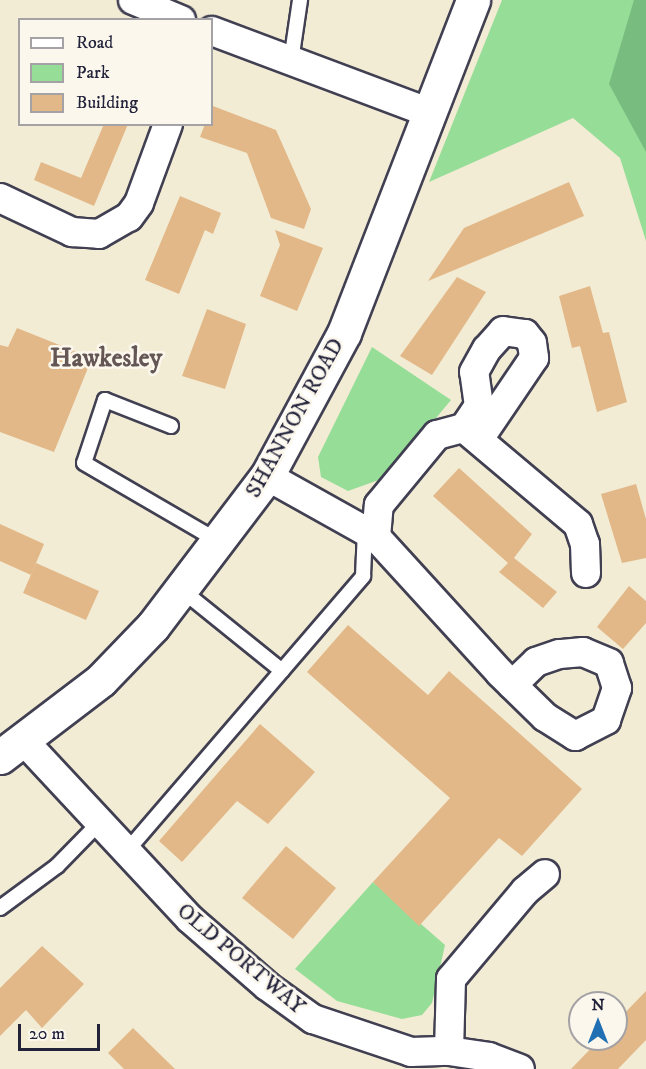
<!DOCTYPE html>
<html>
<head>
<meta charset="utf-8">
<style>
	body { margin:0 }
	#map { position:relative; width:646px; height:1069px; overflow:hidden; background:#f3ecd5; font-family:"IM FELL DW Pica",serif }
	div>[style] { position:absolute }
	.green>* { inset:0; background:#96dd97 }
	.forest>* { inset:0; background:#78bc80 }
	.building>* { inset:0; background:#e2b888 }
	.roads { filter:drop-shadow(2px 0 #414052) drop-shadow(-2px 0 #414052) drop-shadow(0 2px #414052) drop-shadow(0 -2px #414052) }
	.lane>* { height:14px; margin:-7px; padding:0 7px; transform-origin:7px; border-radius:7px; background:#fff }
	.street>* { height:28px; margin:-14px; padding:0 14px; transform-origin:14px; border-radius:14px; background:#fff }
	.secondary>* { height:33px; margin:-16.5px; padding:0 16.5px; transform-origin:16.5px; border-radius:16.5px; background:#fff }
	span { translate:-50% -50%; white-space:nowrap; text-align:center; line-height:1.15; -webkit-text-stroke:5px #fbf7ec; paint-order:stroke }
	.street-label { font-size:22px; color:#22223b }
	.quarter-label { font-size:26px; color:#655656; font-weight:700 }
	.legend { position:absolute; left:18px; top:18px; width:195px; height:108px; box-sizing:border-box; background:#fbf7ec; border:2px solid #a4a2a5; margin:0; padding:8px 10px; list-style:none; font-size:18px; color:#22223b }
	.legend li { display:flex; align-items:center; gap:12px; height:30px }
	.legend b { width:30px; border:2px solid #a4a2a5 }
	.north { position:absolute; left:568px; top:991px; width:60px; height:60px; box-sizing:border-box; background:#fbf7ec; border:2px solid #a4a2a5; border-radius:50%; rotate:0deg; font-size:16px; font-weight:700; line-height:24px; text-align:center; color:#22223b }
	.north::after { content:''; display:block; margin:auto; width:21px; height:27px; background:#1f6fb2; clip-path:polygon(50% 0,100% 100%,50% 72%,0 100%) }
	.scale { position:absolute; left:18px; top:1024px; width:82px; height:27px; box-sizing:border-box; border:3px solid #22223b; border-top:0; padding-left:8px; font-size:18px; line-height:21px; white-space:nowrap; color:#22223b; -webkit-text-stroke:4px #fbf7ec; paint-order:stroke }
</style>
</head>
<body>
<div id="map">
	<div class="green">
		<i style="clip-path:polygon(502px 0,646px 0,646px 241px,620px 158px,573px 118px,429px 182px)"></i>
		<i style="clip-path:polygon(372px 347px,451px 400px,387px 477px,348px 491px,321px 477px,318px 457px)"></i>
		<i style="clip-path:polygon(373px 882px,445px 945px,432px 1003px,422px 1015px,402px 1019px,337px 1001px,295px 969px)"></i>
	</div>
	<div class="forest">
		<i style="clip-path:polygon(634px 0,646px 0,646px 152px,609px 84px)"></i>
	</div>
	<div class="building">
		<i style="clip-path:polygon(213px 106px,276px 130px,311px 209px,304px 229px,271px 218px,247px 153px,200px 137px,205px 124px,212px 124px)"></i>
		<i style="clip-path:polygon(104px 124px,128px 124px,94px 206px,34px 180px,41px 162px,81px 178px)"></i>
		<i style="clip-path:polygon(569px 182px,584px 216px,428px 281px,464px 228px)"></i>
		<i style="clip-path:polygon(180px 196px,221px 213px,213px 234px,205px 230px,179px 294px,145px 280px)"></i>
		<i style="clip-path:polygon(275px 230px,323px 248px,297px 311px,260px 296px,280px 245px)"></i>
		<i style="clip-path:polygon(457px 277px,486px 292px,432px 375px,400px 356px)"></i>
		<i style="clip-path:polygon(590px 286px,603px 333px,609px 332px,627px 402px,597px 412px,580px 346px,572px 348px,559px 296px)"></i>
		<i style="clip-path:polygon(207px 309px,246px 324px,225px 389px,182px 376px)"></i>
		<i style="clip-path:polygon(17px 328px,92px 358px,54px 452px,0 432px,0 345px,8px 347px)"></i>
		<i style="clip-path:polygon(459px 468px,532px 534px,514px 558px,557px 592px,543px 608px,499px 572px,508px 563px,433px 496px)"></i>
		<i style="clip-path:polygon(636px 484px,646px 519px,646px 558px,622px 563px,601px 494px)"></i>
		<i style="clip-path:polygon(0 524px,44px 544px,31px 575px,0 561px)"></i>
		<i style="clip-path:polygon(36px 563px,99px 591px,86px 620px,23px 593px)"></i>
		<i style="clip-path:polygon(629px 586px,646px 601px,646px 623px,623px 649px,597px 627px)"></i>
		<i style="clip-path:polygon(348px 625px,428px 695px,449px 671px,582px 789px,522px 856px,499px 838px,419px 926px,373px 882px,450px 798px,307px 672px)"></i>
		<i style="clip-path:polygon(260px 724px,315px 772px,268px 824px,237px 801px,182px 862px,159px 841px)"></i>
		<i style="clip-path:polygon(286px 846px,336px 888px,293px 939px,242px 898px)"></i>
		<i style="clip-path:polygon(42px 946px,84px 984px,42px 1028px,26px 1010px,0 1036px,0 988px)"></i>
		<i style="clip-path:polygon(646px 991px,646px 1040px,618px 1069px,571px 1069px,600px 1039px,616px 1039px,616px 1022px)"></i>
		<i style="clip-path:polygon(133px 1028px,175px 1069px,124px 1069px,108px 1053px)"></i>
	</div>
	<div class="roads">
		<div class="lane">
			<i style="left:291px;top:61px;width:62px;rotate:-81.6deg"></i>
			<i style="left:171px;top:426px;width:71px;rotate:-158.5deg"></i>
			<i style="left:105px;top:400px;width:66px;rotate:108.4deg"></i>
			<i style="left:84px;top:463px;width:155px;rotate:30.2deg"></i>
			<i style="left:183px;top:591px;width:127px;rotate:38.9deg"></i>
			<i style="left:126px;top:852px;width:364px;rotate:-49.3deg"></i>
			<i style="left:363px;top:576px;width:45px;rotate:-87.5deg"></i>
			<i style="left:0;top:908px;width:71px;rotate:-36.4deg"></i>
			<i style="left:57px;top:866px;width:60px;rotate:-45.7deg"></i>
		</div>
		<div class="street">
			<i style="left:133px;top:0;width:52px;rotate:22.6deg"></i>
			<i style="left:212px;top:31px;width:233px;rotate:20.6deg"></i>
			<i style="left:0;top:198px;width:80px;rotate:25.3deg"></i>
			<i style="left:72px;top:232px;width:27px;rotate:4deg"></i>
			<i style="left:99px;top:234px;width:34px;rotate:-30deg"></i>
			<i style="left:129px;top:217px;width:17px;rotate:-54deg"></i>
			<i style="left:139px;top:203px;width:84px;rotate:-69.8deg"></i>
			<i style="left:464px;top:428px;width:27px;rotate:-56deg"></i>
			<i style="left:479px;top:406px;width:34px;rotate:-98deg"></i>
			<i style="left:474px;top:372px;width:26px;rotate:-61deg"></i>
			<i style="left:487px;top:349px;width:24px;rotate:-48deg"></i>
			<i style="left:503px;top:331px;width:22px;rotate:8deg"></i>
			<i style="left:525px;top:334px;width:11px;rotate:52deg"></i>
			<i style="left:532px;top:343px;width:15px;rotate:82deg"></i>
			<i style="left:534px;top:358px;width:98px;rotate:124.2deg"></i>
			<i style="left:267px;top:476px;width:125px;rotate:29.2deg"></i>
			<i style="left:376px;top:537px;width:184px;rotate:47.6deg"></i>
			<i style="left:500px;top:673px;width:63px;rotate:44.4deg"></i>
			<i style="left:545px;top:717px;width:36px;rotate:32deg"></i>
			<i style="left:575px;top:736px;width:35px;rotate:-27deg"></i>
			<i style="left:606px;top:720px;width:34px;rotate:-71deg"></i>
			<i style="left:617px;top:688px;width:26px;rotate:-108deg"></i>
			<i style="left:609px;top:663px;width:28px;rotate:-157deg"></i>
			<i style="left:583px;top:652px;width:24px;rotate:175deg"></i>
			<i style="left:559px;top:654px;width:24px;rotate:161deg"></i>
			<i style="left:536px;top:662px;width:33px;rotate:136deg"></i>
			<i style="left:376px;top:537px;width:32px;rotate:-85deg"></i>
			<i style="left:379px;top:505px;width:91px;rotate:-50.4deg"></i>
			<i style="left:437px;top:435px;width:28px;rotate:-15deg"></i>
			<i style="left:464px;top:428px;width:149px;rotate:40.1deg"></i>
			<i style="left:578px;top:524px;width:21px;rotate:71deg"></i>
			<i style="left:585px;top:544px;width:29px;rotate:88deg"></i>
			<i style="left:24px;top:741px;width:243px;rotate:47deg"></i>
			<i style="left:190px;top:919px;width:102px;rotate:41deg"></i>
			<i style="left:267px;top:986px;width:57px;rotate:35.7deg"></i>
			<i style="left:313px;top:1019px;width:103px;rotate:18.6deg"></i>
			<i style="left:411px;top:1052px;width:38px;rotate:-2deg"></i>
			<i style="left:449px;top:1051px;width:40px;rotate:8.5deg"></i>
			<i style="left:489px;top:1057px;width:33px;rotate:21deg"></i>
			<i style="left:449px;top:1051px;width:72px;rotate:-88.4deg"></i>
			<i style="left:451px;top:979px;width:115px;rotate:-49.9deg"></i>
			<i style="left:525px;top:891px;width:26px;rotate:-40deg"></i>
		</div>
		<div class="secondary">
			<i style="left:0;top:757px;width:127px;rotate:-37.3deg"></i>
			<i style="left:101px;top:680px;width:75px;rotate:-46.1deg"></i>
			<i style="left:153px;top:626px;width:188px;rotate:-52.8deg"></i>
			<i style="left:267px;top:476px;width:162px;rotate:-61.7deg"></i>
			<i style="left:344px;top:333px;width:357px;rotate:-68.8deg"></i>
		</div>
	</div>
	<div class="street-label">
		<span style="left:295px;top:418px;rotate:-61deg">SHANNON ROAD</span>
		<span style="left:241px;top:959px;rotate:40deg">OLD PORTWAY</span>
	</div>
	<div class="quarter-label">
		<span style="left:106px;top:359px">Hawkesley</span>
	</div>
	<ul class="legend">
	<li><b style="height:8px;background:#fff"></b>Road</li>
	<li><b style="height:16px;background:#96dd97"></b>Park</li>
	<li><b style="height:16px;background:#e2b888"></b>Building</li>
	</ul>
	<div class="north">N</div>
	<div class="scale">20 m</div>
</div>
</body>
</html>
